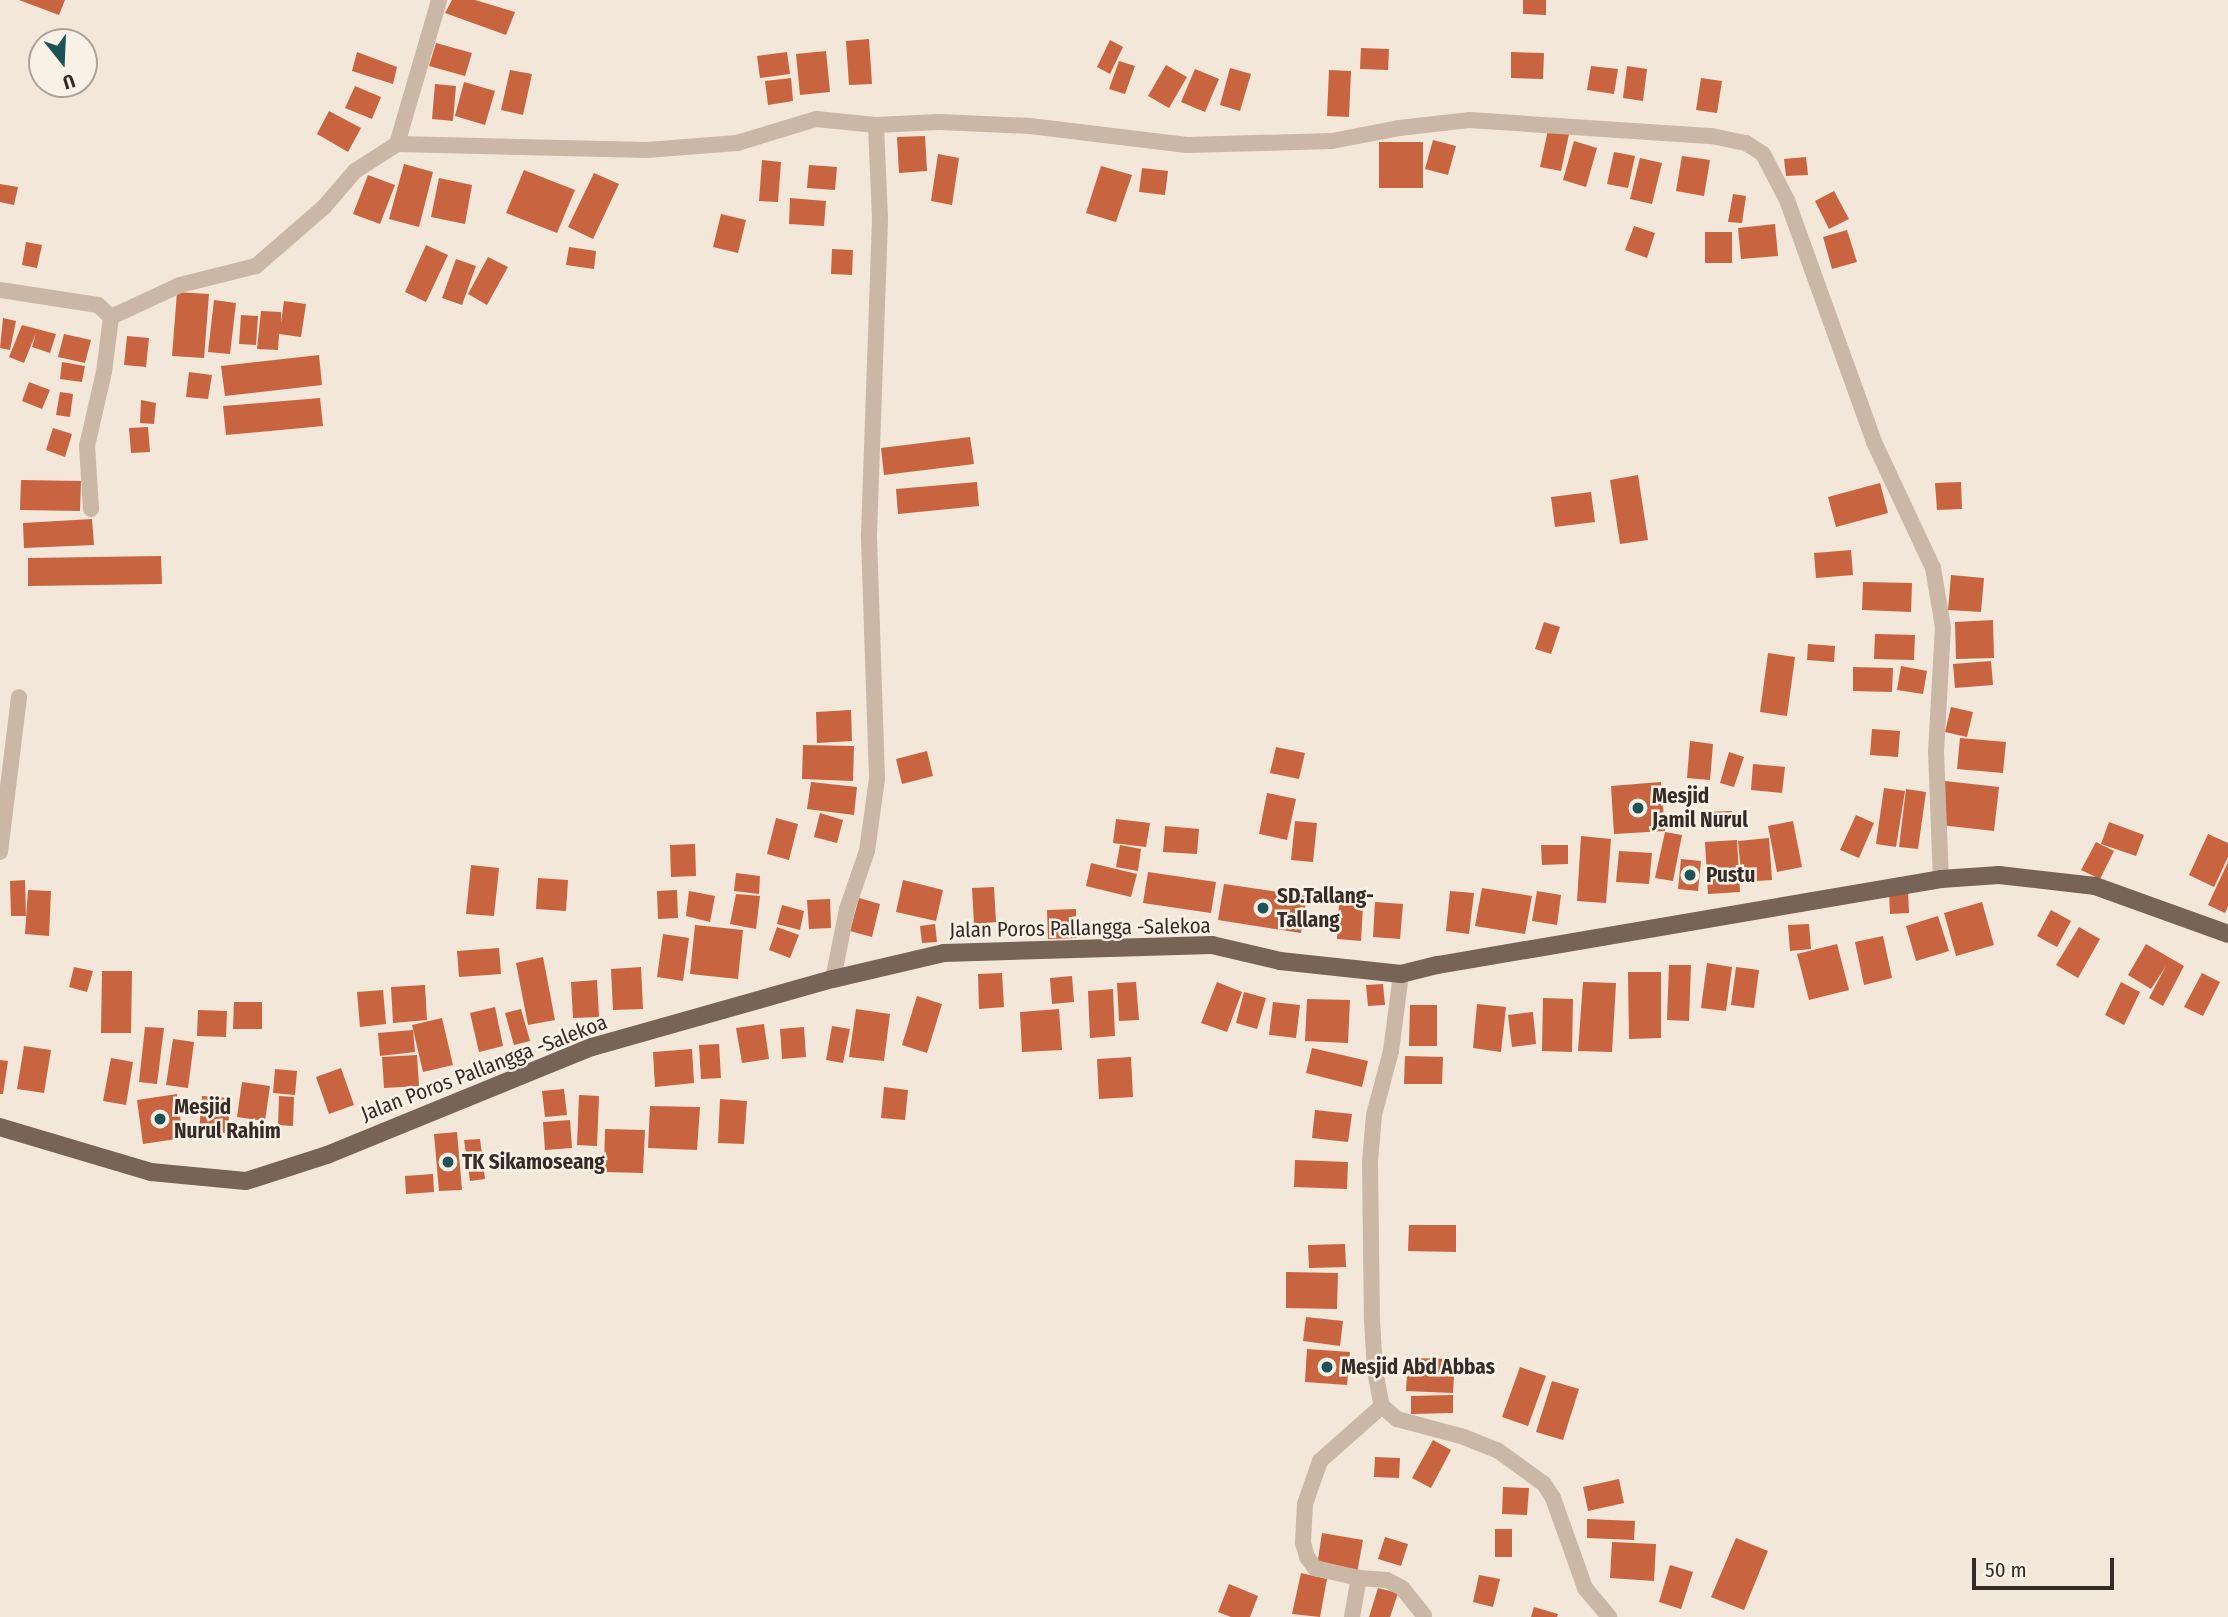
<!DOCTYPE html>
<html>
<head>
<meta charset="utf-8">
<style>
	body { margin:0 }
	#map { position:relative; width:2228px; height:1617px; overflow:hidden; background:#f2e7d9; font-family:"Fira Sans Condensed",sans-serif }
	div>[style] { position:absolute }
	.building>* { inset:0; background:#c96440 }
	.street>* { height:16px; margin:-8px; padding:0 8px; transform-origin:8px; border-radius:8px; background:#cab7a5 }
	.primary>* { height:18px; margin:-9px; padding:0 9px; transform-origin:9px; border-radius:9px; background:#786357 }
	.dots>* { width:19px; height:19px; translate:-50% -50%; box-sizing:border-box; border:4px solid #faf1e6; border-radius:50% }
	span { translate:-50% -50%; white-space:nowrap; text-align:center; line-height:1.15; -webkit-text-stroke:5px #faf1e6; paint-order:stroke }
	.poi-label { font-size:21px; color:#362c27; font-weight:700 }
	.left { translate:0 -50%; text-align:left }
	.street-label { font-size:21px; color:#362c27 }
	.north { position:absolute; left:28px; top:28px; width:70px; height:70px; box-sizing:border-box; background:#faf1e6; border:2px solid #aca29a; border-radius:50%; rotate:162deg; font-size:19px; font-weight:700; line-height:28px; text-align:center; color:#362c27 }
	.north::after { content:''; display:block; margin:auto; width:24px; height:32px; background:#1b5358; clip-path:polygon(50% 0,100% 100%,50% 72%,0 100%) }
	.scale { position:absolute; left:1972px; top:1558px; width:142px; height:32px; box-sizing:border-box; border:4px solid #362c27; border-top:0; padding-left:9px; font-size:21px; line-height:24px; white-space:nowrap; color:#362c27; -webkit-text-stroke:5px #faf1e6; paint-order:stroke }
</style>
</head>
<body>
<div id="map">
	<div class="building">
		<i style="clip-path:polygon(19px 0,65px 0,59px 15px)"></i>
		<i style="clip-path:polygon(452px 0,475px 0,515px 12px,506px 35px,445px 13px)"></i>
		<i style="clip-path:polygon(1523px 0,1546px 0,1546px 15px,1523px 14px)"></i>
		<i style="clip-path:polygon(869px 39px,872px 84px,849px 85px,846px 41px)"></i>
		<i style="clip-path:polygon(1110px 40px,1123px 47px,1110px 74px,1097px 67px)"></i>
		<i style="clip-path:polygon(436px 43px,472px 53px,465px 76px,429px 66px)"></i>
		<i style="clip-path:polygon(1361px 48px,1389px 49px,1388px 70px,1360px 69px)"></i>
		<i style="clip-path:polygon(826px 51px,830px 92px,800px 95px,796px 54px)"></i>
		<i style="clip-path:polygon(357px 52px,397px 67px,393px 84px,352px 71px)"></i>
		<i style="clip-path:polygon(787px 52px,790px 74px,760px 78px,757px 56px)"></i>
		<i style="clip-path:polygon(1511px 52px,1544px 53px,1543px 79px,1511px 78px)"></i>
		<i style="clip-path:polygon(1119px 61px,1135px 66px,1125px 94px,1109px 89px)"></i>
		<i style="clip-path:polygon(1166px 65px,1187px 77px,1169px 108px,1148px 96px)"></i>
		<i style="clip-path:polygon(1591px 66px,1618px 69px,1614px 94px,1587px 90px)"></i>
		<i style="clip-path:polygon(1627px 66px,1647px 69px,1643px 101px,1623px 98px)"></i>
		<i style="clip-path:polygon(1230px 68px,1251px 74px,1240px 111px,1220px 105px)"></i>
		<i style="clip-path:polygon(1195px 69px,1219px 79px,1205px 112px,1181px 102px)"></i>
		<i style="clip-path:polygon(510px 70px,532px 74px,523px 115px,501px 110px)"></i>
		<i style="clip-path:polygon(1329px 70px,1351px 71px,1349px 117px,1327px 116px)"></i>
		<i style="clip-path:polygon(791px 78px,793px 101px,768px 105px,765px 81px)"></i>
		<i style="clip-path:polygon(1701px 78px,1722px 81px,1717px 113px,1696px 110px)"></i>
		<i style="clip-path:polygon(464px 82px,495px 91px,485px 125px,455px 116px)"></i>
		<i style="clip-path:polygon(435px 84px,456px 86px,453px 121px,432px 119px)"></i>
		<i style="clip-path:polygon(355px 86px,381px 97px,372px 119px,345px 108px)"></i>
		<i style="clip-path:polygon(329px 111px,361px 128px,348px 152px,317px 134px)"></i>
		<i style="clip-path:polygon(1548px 130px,1569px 134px,1561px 171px,1540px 167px)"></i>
		<i style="clip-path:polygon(925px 136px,927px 171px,899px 173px,897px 137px)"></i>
		<i style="clip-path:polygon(1433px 140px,1456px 146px,1448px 175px,1425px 169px)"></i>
		<i style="clip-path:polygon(1574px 141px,1597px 148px,1586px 187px,1563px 180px)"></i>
		<i style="clip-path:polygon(1379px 142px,1423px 142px,1423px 188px,1379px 188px)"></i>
		<i style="clip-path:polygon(1614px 152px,1635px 156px,1628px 188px,1607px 184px)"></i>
		<i style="clip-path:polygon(938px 154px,959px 158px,952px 205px,931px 201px)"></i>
		<i style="clip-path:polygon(1682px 156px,1710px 160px,1704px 196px,1676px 191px)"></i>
		<i style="clip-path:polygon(1806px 157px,1808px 175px,1786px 176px,1784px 159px)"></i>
		<i style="clip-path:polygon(1640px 158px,1662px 163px,1652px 204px,1630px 199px)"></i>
		<i style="clip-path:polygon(762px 160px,781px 162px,778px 202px,759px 201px)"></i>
		<i style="clip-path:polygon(404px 164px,433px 172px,419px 227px,389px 219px)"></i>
		<i style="clip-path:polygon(809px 165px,837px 167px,835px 190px,807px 188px)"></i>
		<i style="clip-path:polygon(1101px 166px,1132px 175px,1116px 222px,1086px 213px)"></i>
		<i style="clip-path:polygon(1142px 168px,1168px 171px,1165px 195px,1139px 192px)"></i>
		<i style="clip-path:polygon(524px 170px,575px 190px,557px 233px,506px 213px)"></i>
		<i style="clip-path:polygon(594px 173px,619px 184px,593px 239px,568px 227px)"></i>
		<i style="clip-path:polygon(368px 175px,395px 185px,380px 224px,353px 214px)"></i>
		<i style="clip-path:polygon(439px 178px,472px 185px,465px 224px,431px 217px)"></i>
		<i style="clip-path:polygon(0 184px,18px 187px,14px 205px,0 202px)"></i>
		<i style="clip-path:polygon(1834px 191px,1849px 219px,1829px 229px,1815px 201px)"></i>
		<i style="clip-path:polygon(1733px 194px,1746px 196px,1742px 223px,1728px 222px)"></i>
		<i style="clip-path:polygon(790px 198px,826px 201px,824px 226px,789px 224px)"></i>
		<i style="clip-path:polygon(721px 214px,746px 220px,738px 253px,713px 247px)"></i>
		<i style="clip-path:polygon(1775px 224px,1778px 256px,1741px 259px,1738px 228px)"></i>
		<i style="clip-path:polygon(1634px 226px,1655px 233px,1647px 258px,1625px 250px)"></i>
		<i style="clip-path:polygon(1847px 230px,1857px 262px,1832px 269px,1823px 237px)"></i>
		<i style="clip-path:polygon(1705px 232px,1732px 232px,1732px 263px,1705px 263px)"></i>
		<i style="clip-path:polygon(26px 242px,42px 245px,37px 268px,22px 265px)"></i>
		<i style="clip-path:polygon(426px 245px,448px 255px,426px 302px,405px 292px)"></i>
		<i style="clip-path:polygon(569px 247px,596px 251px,594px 269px,566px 265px)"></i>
		<i style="clip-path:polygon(832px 249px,853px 250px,852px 275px,831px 274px)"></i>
		<i style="clip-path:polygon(488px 257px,508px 267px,487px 305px,468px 294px)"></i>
		<i style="clip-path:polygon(456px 259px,476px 266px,462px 305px,442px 298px)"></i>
		<i style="clip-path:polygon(177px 292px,209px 294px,204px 358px,172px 356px)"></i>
		<i style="clip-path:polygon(214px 300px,236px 303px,230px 354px,208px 352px)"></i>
		<i style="clip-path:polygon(284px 301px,306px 304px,301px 337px,279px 334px,278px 350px,257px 349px,261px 311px,281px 312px,281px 323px)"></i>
		<i style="clip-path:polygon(241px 315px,258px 316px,256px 345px,239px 344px)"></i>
		<i style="clip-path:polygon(3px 318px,16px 321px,10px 350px,0 348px)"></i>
		<i style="clip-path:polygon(22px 325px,56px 334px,50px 353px,32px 347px,36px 333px,24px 363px,9px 357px)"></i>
		<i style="clip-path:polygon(64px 334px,91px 340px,85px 363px,58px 357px)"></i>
		<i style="clip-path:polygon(127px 336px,149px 338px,146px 367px,124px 365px)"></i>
		<i style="clip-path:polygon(319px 355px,322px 385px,225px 396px,221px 366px)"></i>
		<i style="clip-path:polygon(62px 362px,85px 366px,82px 382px,60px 379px)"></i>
		<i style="clip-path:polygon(189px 372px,212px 375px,208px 399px,186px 397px)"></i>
		<i style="clip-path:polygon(29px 382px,50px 390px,42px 409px,22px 401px)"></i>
		<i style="clip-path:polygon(60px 392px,73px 394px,70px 417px,56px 415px)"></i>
		<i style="clip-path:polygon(320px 398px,323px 426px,226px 435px,223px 406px)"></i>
		<i style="clip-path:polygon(141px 400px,156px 403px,154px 424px,140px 423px)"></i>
		<i style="clip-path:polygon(148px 427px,150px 452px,131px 453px,129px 428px)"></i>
		<i style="clip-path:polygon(53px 428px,72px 434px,65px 457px,46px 450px)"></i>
		<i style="clip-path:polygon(970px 437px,974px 464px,884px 475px,881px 448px)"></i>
		<i style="clip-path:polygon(1638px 475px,1648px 540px,1620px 544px,1610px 480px)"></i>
		<i style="clip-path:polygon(21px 480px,81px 481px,80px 511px,20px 510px)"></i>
		<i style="clip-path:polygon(977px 482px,979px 506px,898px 514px,896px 489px)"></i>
		<i style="clip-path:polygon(1961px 482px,1962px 509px,1937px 510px,1935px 483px)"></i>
		<i style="clip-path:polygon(1880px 483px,1888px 513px,1836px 527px,1828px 497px)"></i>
		<i style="clip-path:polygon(1591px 492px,1595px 522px,1555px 527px,1551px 497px)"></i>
		<i style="clip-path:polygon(92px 519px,94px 545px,24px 548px,23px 523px)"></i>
		<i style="clip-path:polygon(1851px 550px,1853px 575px,1816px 578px,1814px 553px)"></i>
		<i style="clip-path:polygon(161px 556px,162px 584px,28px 586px,28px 558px)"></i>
		<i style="clip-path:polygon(1951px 575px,1984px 578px,1981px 612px,1948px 610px)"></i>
		<i style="clip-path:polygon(1863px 582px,1912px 583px,1911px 612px,1862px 610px)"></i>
		<i style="clip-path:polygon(1993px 620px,1994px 658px,1956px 659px,1955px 622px)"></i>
		<i style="clip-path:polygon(1544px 622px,1560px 627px,1551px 654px,1535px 649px)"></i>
		<i style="clip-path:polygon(1875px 634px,1915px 635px,1914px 660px,1874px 659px)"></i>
		<i style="clip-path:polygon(1808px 644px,1835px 646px,1834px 662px,1807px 660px)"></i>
		<i style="clip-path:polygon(1768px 653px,1795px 657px,1787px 716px,1760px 712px)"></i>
		<i style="clip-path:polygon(1991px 661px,1993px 685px,1955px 688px,1953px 664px)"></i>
		<i style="clip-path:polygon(1901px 666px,1927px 671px,1923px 694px,1897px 690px)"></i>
		<i style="clip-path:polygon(1853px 667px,1893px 668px,1892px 692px,1853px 691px)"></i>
		<i style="clip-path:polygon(1951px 707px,1973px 712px,1967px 737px,1945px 732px)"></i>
		<i style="clip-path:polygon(851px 710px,852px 741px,817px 743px,816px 712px)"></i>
		<i style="clip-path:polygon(1872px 729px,1900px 731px,1898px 757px,1870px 755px)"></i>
		<i style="clip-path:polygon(1960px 738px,2006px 742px,2003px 773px,1957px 769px)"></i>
		<i style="clip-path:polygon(1690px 741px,1713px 744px,1710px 780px,1687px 778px)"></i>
		<i style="clip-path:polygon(803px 745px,854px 746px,853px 781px,802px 779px)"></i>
		<i style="clip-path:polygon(1276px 747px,1305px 753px,1299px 779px,1270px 773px)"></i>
		<i style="clip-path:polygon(927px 751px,933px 776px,902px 784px,896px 759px)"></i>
		<i style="clip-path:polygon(1729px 752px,1744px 757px,1734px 787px,1720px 783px)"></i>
		<i style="clip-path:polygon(1753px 764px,1785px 767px,1782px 793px,1751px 790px)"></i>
		<i style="clip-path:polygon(1945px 781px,1999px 787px,1994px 831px,1940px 825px)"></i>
		<i style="clip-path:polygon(811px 782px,857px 787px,854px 815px,807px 809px)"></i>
		<i style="clip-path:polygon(1661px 782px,1665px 831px,1614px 834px,1611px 786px)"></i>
		<i style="clip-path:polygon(1884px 788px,1905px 791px,1896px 847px,1876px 844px)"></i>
		<i style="clip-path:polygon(1906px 789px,1926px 792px,1918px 849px,1899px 847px)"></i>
		<i style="clip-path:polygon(1267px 793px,1296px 799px,1287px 840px,1259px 834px)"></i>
		<i style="clip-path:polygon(1732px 811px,1733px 824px,1707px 826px,1706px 812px)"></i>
		<i style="clip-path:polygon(820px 813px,843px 820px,837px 843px,814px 837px)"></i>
		<i style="clip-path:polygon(1856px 815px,1874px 823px,1859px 858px,1840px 850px)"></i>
		<i style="clip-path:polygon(776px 818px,798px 824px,789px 860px,767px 854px)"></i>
		<i style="clip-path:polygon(1116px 819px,1150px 823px,1146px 847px,1113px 843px)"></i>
		<i style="clip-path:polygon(1295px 821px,1317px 823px,1313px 862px,1291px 860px)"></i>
		<i style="clip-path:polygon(1793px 821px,1802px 867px,1777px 872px,1768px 826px)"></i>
		<i style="clip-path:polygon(2109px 822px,2144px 835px,2136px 856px,2101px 844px)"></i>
		<i style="clip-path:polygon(1165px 826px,1199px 829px,1197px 854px,1163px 852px)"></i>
		<i style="clip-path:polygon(1665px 832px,1682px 835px,1673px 881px,1655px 878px)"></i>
		<i style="clip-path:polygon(2208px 834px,2228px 843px,2228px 857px,2214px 887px,2189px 875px)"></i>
		<i style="clip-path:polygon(1581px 836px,1611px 839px,1606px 903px,1577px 901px)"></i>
		<i style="clip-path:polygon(1769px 838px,1772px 880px,1742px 882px,1738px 841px)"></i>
		<i style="clip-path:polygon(1737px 840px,1740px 892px,1708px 894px,1705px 842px)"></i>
		<i style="clip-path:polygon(2096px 842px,2114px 851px,2100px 879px,2081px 870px)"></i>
		<i style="clip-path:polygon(695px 844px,696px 876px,671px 877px,670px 845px)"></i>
		<i style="clip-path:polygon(1120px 845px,1141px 849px,1138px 871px,1116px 867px)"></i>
		<i style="clip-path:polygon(1541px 845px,1568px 845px,1568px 864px,1542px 865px)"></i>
		<i style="clip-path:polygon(1619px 851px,1652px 853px,1649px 884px,1616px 882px)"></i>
		<i style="clip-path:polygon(1681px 859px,1701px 861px,1698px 891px,1678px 889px)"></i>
		<i style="clip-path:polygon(2228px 862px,2228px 906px,2225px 913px,2208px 905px)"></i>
		<i style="clip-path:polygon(1091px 863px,1137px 874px,1131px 897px,1086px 886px)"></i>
		<i style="clip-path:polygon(471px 865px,499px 868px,494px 916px,466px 914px)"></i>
		<i style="clip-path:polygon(1148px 872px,1216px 882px,1211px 913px,1143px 903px)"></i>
		<i style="clip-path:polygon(736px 873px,760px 876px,759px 894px,734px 891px)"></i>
		<i style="clip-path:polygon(538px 878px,568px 880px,566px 911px,536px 909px)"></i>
		<i style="clip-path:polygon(25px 880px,26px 916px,11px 916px,10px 881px)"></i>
		<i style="clip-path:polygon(903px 880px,943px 890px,936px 921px,896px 912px)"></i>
		<i style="clip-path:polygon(1224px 884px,1307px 896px,1301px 933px,1218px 920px)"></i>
		<i style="clip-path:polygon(994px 887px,996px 922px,974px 924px,972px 888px)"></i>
		<i style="clip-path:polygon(1482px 888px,1532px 896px,1525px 934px,1475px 926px)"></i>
		<i style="clip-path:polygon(28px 890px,51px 891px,49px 936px,25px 934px)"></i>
		<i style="clip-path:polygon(677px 890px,678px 918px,658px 919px,657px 891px)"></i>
		<i style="clip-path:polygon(689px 891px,715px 896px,710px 922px,686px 916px)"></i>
		<i style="clip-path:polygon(1450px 891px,1474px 893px,1469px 934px,1446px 931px)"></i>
		<i style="clip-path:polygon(1537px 891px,1561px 895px,1557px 925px,1532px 921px)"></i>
		<i style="clip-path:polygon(1908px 891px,1909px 913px,1890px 914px,1889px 892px)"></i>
		<i style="clip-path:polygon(736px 894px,760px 896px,756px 929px,730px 924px)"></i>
		<i style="clip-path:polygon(859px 898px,880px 904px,872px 937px,850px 931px)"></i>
		<i style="clip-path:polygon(830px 899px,831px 928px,809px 929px,807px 900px)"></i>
		<i style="clip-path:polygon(1375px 902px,1403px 904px,1400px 939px,1373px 937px)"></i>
		<i style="clip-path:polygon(1982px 902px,1994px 945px,1956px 956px,1944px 913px)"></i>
		<i style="clip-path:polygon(1339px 904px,1363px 906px,1361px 941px,1337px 939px)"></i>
		<i style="clip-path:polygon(782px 905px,804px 911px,800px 930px,777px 924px)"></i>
		<i style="clip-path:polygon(1076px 909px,1076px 938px,1048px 939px,1047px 910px)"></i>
		<i style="clip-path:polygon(2051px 910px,2071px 921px,2057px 947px,2037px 936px)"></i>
		<i style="clip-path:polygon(1938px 916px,1949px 951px,1916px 961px,1906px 926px)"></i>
		<i style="clip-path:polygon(935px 924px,937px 942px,922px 943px,920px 926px)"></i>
		<i style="clip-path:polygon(1809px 924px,1811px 949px,1790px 951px,1788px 925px)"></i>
		<i style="clip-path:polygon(695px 925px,743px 930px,738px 979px,690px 974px)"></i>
		<i style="clip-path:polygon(777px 927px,799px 935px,790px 958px,769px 950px)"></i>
		<i style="clip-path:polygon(2079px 927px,2100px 939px,2078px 978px,2056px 965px)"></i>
		<i style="clip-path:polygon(663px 934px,689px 938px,683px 981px,657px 977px)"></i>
		<i style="clip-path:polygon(1883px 936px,1892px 978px,1864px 985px,1855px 942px)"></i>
		<i style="clip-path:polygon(1837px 944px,1849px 990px,1809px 1000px,1797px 954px)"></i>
		<i style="clip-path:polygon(2146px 944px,2184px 966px,2163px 1006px,2149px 998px,2166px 966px,2151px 989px,2128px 975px)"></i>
		<i style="clip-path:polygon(499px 948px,501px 974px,459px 977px,457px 951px)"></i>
		<i style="clip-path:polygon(543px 957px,555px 1020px,528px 1025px,516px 963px)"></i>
		<i style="clip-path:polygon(1707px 963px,1732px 967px,1726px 1011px,1701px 1008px)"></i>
		<i style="clip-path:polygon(1669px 965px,1691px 965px,1689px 1021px,1667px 1020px)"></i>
		<i style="clip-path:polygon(74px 967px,93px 971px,87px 992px,69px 987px)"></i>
		<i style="clip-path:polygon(641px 967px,643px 1009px,613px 1010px,611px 969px)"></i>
		<i style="clip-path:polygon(1736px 967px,1759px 970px,1754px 1008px,1731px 1005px)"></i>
		<i style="clip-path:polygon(102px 971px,132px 971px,131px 1033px,101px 1033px)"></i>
		<i style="clip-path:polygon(1628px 972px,1661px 972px,1661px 1038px,1629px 1039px)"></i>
		<i style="clip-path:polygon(1002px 973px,1004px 1007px,979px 1009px,978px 974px)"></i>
		<i style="clip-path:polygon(2202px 973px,2220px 982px,2203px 1016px,2184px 1007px)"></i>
		<i style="clip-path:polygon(1072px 976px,1074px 1002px,1052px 1004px,1050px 978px)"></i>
		<i style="clip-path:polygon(597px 980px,599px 1017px,573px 1018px,571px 982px)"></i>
		<i style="clip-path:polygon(1136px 982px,1139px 1020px,1119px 1021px,1117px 983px)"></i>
		<i style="clip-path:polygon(1217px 982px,1242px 992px,1227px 1032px,1201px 1023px)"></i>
		<i style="clip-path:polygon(1583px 982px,1616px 983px,1612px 1052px,1578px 1051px)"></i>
		<i style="clip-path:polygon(2121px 982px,2140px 992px,2124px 1025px,2105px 1015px)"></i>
		<i style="clip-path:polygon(1383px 984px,1385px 1005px,1368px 1006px,1366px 985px)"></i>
		<i style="clip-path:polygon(425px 985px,427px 1020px,393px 1023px,391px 987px)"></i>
		<i style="clip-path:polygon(1113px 989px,1115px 1036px,1090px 1038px,1088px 991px)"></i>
		<i style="clip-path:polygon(383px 990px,386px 1024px,360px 1027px,357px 992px)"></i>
		<i style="clip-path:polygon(1244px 992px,1266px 998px,1257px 1029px,1236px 1023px)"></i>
		<i style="clip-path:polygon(917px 996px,942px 1004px,927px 1053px,902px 1045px)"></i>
		<i style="clip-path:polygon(1543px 998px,1573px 999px,1572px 1052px,1542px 1051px)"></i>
		<i style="clip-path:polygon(1307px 999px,1350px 1000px,1348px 1043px,1305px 1041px)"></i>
		<i style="clip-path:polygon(234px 1002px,262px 1002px,262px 1029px,233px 1029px)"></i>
		<i style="clip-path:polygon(1273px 1002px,1300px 1005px,1296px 1038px,1269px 1035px)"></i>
		<i style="clip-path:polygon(1477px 1004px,1506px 1007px,1501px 1052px,1473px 1048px)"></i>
		<i style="clip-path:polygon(1410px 1005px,1437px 1005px,1437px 1046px,1409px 1046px)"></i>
		<i style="clip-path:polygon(495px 1007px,503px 1046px,479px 1052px,470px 1013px)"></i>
		<i style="clip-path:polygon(521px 1009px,530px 1041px,514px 1045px,505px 1013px)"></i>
		<i style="clip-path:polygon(856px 1009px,890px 1014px,884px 1061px,849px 1057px)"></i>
		<i style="clip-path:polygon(1059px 1009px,1062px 1050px,1022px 1052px,1020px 1012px)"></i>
		<i style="clip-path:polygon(198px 1010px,227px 1011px,226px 1037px,197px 1036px)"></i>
		<i style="clip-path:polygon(1533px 1012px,1536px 1044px,1512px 1047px,1508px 1015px)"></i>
		<i style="clip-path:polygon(442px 1018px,453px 1065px,423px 1072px,412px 1025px)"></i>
		<i style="clip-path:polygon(764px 1024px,769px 1059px,742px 1063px,736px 1028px)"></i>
		<i style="clip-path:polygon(832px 1026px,850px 1029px,843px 1063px,826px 1060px)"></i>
		<i style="clip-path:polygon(145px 1027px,164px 1028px,157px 1084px,139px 1082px)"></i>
		<i style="clip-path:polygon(804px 1027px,806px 1057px,782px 1059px,780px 1029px)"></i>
		<i style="clip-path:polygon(413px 1030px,415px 1052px,380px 1056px,378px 1033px)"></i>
		<i style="clip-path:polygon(173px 1039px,194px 1042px,188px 1088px,166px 1085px)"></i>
		<i style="clip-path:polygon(719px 1044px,721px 1078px,701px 1079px,699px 1045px)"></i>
		<i style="clip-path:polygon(24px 1046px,51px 1050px,44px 1093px,17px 1089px)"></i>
		<i style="clip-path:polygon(1312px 1048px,1368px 1061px,1362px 1087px,1306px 1073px)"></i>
		<i style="clip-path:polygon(692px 1049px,694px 1083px,655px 1087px,653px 1052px)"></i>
		<i style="clip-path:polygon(417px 1055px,419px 1086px,384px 1088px,382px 1057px)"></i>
		<i style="clip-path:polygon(1405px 1056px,1443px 1057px,1442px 1084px,1404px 1084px)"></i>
		<i style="clip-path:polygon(1131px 1057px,1133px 1097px,1099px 1099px,1097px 1059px)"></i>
		<i style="clip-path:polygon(111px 1058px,133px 1062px,126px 1105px,103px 1101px)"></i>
		<i style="clip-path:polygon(0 1060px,8px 1061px,3px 1094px,0 1094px)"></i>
		<i style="clip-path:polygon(341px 1068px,354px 1105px,329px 1114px,316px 1077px)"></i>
		<i style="clip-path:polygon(275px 1069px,297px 1071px,295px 1095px,273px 1093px)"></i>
		<i style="clip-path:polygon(242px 1082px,270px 1086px,265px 1121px,237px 1117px)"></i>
		<i style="clip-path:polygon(884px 1087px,908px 1090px,905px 1120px,881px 1118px)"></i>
		<i style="clip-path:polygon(564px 1089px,567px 1115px,545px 1117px,542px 1091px)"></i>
		<i style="clip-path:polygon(177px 1094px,183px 1138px,143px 1144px,137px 1100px)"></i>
		<i style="clip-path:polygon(579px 1095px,599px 1096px,597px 1146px,577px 1145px)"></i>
		<i style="clip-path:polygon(202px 1096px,230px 1098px,228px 1133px,199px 1132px)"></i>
		<i style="clip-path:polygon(279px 1096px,294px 1097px,293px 1126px,278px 1125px)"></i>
		<i style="clip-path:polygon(720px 1099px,747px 1101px,744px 1144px,718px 1143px)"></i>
		<i style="clip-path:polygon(650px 1106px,700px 1107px,697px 1150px,648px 1148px)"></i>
		<i style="clip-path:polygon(1315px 1110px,1352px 1114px,1348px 1142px,1312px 1138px)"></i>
		<i style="clip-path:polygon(570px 1120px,572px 1148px,545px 1150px,543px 1122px)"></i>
		<i style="clip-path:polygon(605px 1129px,645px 1130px,643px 1173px,604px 1172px)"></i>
		<i style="clip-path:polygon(457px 1132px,462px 1190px,439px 1191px,434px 1134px)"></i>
		<i style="clip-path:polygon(480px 1139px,485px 1179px,470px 1181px,464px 1140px)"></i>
		<i style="clip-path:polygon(1295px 1160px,1348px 1162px,1347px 1189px,1294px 1187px)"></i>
		<i style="clip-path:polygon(433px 1174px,434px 1192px,406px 1194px,405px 1176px)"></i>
		<i style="clip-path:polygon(1409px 1225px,1456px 1225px,1456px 1252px,1408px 1251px)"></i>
		<i style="clip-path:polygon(1345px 1244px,1346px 1267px,1309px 1268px,1308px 1245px)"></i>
		<i style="clip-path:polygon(1286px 1272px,1338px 1273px,1337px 1309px,1286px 1308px)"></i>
		<i style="clip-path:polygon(1306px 1317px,1343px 1321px,1340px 1346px,1303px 1341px)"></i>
		<i style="clip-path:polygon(1307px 1349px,1350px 1352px,1347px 1385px,1305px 1382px)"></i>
		<i style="clip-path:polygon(1408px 1358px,1455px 1359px,1453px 1393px,1406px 1391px)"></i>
		<i style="clip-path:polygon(1520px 1367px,1546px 1376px,1528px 1426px,1502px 1417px)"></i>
		<i style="clip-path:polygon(1552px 1381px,1579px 1389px,1563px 1440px,1536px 1432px)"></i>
		<i style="clip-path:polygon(1453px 1395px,1453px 1413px,1411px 1414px,1411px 1396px)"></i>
		<i style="clip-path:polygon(1433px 1440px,1451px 1450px,1431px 1488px,1412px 1478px)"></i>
		<i style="clip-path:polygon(1375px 1457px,1400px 1458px,1399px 1478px,1374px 1477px)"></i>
		<i style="clip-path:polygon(1619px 1479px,1624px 1503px,1588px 1511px,1583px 1487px)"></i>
		<i style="clip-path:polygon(1503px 1487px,1529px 1488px,1527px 1515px,1502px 1514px)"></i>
		<i style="clip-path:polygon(1587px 1519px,1635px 1521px,1634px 1540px,1587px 1538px)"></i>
		<i style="clip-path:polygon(1495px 1529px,1512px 1529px,1512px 1557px,1495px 1557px)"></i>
		<i style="clip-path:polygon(1322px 1533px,1363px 1540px,1357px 1573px,1317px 1566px)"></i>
		<i style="clip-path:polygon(1385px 1537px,1408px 1544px,1401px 1566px,1378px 1559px)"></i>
		<i style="clip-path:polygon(1736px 1538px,1768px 1551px,1744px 1610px,1711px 1597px)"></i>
		<i style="clip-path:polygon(1612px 1542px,1656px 1544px,1654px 1581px,1610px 1578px)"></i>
		<i style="clip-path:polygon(1670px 1565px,1693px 1572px,1681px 1609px,1659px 1602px)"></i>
		<i style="clip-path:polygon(1301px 1573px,1327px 1579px,1320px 1617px,1292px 1614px)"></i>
		<i style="clip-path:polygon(1479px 1575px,1500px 1579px,1493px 1607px,1473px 1602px)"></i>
		<i style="clip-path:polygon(1229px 1584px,1258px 1596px,1250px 1617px,1231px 1617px,1218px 1612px)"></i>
		<i style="clip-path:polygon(1378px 1588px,1398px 1593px,1390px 1617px,1369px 1617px)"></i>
		<i style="clip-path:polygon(1534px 1607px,1558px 1614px,1557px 1617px,1531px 1617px)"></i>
	</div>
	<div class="street">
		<i style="left:397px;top:144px;width:150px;rotate:-73.7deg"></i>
		<i style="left:0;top:290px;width:99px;rotate:8.7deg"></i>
		<i style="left:98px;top:305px;width:18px;rotate:43deg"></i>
		<i style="left:111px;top:317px;width:76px;rotate:-24.9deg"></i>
		<i style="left:180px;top:285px;width:78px;rotate:-14deg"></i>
		<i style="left:256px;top:266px;width:90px;rotate:-40.9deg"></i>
		<i style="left:324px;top:207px;width:48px;rotate:-49.3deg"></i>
		<i style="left:355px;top:171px;width:50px;rotate:-32.7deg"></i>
		<i style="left:397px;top:144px;width:250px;rotate:1.4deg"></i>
		<i style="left:647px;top:150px;width:90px;rotate:-4.4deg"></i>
		<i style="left:737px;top:143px;width:83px;rotate:-16.9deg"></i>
		<i style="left:816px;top:119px;width:60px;rotate:5.7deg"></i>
		<i style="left:876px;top:125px;width:63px;rotate:-2.7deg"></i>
		<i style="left:939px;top:122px;width:91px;rotate:2.5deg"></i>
		<i style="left:1030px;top:126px;width:158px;rotate:6.9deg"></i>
		<i style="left:1187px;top:145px;width:145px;rotate:-1.6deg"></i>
		<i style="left:1332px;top:141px;width:68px;rotate:-11deg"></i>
		<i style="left:1399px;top:128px;width:70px;rotate:-6.5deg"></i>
		<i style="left:1469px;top:120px;width:244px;rotate:3.8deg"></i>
		<i style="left:1712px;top:136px;width:35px;rotate:12deg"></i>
		<i style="left:1746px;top:143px;width:20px;rotate:33deg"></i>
		<i style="left:1763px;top:154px;width:52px;rotate:62.4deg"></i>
		<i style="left:1787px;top:200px;width:257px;rotate:70.2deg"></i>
		<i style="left:1874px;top:442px;width:139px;rotate:64.9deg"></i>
		<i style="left:1933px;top:568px;width:60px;rotate:80.4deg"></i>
		<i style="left:1943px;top:627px;width:124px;rotate:93.2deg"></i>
		<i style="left:1936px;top:751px;width:128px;rotate:87.8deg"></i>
		<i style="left:91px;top:509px;width:63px;rotate:-93.6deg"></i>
		<i style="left:87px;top:446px;width:76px;rotate:-77.1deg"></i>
		<i style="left:104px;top:372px;width:55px;rotate:-82.7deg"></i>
		<i style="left:0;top:852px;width:156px;rotate:-83deg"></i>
		<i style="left:1401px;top:974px;width:78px;rotate:97.4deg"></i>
		<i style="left:1391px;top:1051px;width:66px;rotate:104.9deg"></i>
		<i style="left:1374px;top:1115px;width:47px;rotate:94.9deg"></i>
		<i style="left:1370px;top:1162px;width:158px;rotate:89.3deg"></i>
		<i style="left:1372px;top:1320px;width:51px;rotate:86.6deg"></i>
		<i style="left:1375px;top:1371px;width:36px;rotate:79deg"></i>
		<i style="left:1382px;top:1406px;width:20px;rotate:41deg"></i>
		<i style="left:1397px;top:1419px;width:69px;rotate:15deg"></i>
		<i style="left:1464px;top:1437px;width:35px;rotate:22deg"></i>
		<i style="left:1497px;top:1450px;width:58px;rotate:35.9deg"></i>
		<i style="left:1544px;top:1484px;width:17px;rotate:57deg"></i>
		<i style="left:1553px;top:1498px;width:96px;rotate:70.4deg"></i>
		<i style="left:1585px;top:1588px;width:38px;rotate:50deg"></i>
		<i style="left:833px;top:979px;width:71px;rotate:-78.7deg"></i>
		<i style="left:847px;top:909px;width:61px;rotate:-71deg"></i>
		<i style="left:867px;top:851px;width:73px;rotate:-82.1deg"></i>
		<i style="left:877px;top:779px;width:245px;rotate:-91.9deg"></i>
		<i style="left:869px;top:534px;width:316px;rotate:-88deg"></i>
		<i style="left:880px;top:218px;width:93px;rotate:-92.5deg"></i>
		<i style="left:1382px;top:1406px;width:83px;rotate:138.4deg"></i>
		<i style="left:1320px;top:1461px;width:46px;rotate:109.2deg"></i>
		<i style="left:1305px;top:1504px;width:39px;rotate:93deg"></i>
		<i style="left:1303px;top:1543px;width:15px;rotate:74deg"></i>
		<i style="left:1307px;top:1557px;width:14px;rotate:54deg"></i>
		<i style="left:1315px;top:1568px;width:45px;rotate:12.8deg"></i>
		<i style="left:1359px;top:1578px;width:28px;rotate:4deg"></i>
		<i style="left:1387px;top:1580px;width:17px;rotate:28deg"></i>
		<i style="left:1402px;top:1588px;width:35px;rotate:51deg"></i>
		<i style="left:1352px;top:1617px;width:40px;rotate:-80deg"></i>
	</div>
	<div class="primary">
		<i style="left:0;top:1127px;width:158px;rotate:16.6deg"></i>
		<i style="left:151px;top:1172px;width:95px;rotate:5.4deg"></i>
		<i style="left:246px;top:1181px;width:85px;rotate:-17.8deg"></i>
		<i style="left:327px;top:1155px;width:286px;rotate:-22.2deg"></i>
		<i style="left:592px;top:1047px;width:250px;rotate:-15.8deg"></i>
		<i style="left:833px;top:979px;width:114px;rotate:-13.2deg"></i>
		<i style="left:944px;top:953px;width:268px;rotate:-1.7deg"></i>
		<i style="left:1212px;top:945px;width:70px;rotate:13.2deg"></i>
		<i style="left:1280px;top:961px;width:122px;rotate:6.1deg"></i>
		<i style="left:1401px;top:974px;width:38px;rotate:-14deg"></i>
		<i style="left:1438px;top:965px;width:510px;rotate:-9.7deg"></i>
		<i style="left:1941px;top:879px;width:58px;rotate:-3.9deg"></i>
		<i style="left:1999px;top:875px;width:97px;rotate:6.5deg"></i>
		<i style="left:2095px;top:886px;width:141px;rotate:19.8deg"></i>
	</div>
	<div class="dots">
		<i style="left:1638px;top:808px;background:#1b5358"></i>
		<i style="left:1690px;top:875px;background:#1b5358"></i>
		<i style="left:1263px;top:908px;background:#1b5358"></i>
		<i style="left:160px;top:1119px;background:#1b5358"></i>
		<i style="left:448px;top:1162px;background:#1b5358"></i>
		<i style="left:1327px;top:1367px;background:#1b5358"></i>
	</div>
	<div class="poi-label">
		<span class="left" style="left:1652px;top:808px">Mesjid<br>Jamil Nurul</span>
		<span class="left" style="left:1706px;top:875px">Pustu</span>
		<span class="left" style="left:1277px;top:908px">SD.Tallang-<br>Tallang</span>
		<span class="left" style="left:174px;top:1119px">Mesjid<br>Nurul Rahim</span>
		<span class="left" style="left:462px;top:1162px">TK Sikamoseang</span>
		<span class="left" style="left:1341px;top:1367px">Mesjid Abd Abbas</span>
	</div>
	<div class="street-label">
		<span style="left:1080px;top:928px;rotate:-1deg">Jalan Poros Pallangga -Salekoa</span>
		<span style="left:484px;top:1068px;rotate:-21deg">Jalan Poros Pallangga -Salekoa</span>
	</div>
	<div class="north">U</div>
	<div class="scale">50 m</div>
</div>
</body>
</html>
